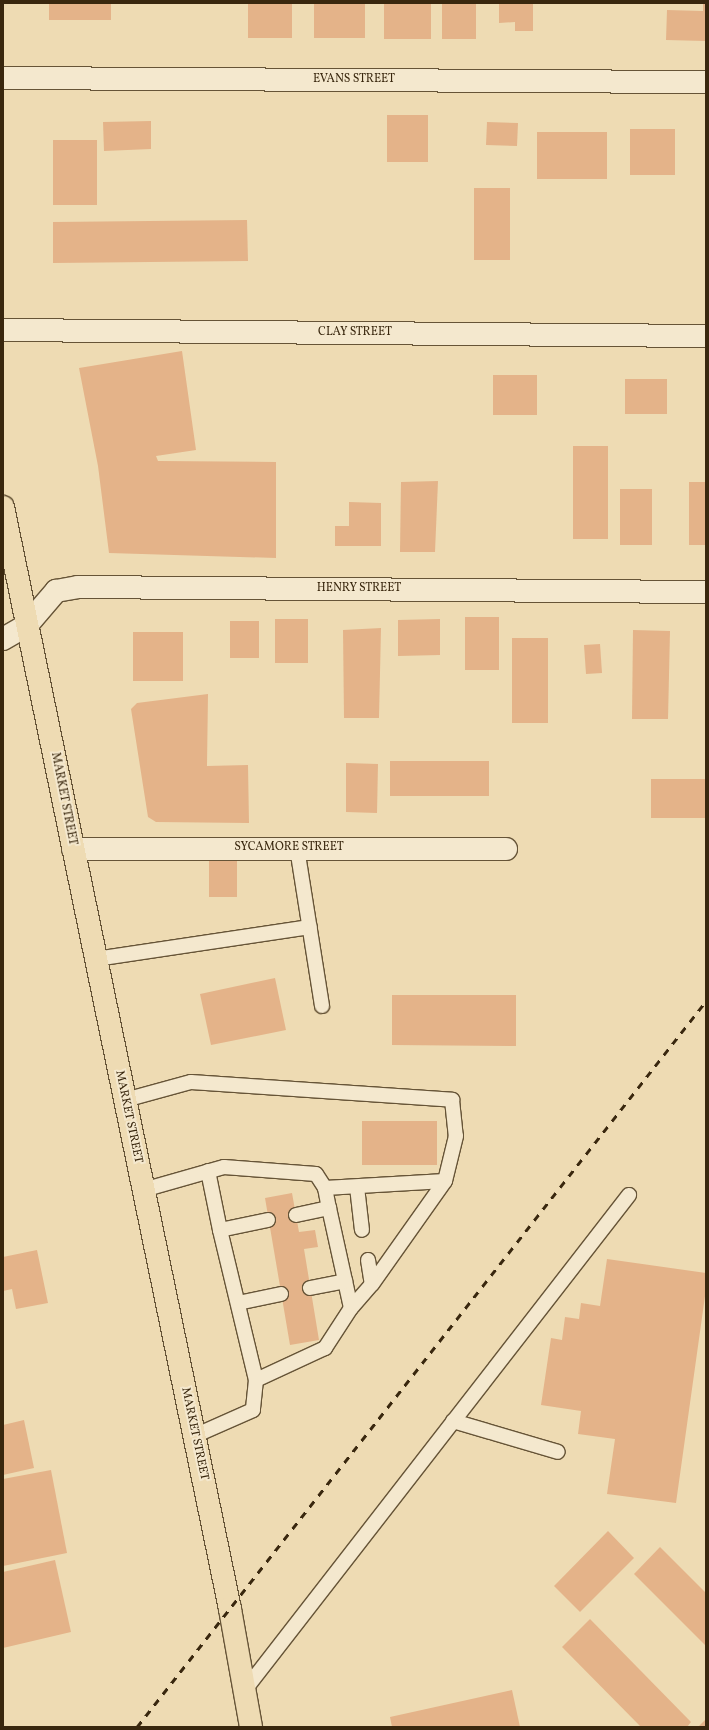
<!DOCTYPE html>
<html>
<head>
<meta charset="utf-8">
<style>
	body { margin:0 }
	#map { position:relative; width:709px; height:1730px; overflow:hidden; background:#eedbb3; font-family:Vollkorn,serif }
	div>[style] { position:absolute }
	.building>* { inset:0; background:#e4b389 }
	.roads { filter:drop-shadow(1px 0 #665437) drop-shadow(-1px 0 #665437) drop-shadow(0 1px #665437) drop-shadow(0 -1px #665437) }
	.lane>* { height:14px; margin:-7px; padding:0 7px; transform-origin:7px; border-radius:7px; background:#f4e8ce }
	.street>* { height:22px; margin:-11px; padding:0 11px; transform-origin:11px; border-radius:11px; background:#f4e8ce }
	.primary>* { height:22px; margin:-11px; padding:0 11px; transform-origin:11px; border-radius:11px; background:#eedbb3 }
	.rail>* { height:3px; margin-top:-1.5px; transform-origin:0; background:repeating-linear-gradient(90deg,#39270e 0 7px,transparent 0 14px) }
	span { translate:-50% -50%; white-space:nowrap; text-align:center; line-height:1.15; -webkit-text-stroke:4px #f4e8ce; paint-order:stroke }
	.street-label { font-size:12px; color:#39270e }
	.frame { position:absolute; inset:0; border:4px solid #39270e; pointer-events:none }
</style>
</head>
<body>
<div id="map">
	<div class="building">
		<i style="clip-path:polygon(49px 3px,111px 3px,111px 20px,49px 20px)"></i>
		<i style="clip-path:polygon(248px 3px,292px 3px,292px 38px,248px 38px)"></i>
		<i style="clip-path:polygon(314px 3px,365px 3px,365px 38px,314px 38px)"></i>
		<i style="clip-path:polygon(384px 3px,431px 3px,431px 39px,384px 39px)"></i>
		<i style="clip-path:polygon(442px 3px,476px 3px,476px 39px,442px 39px)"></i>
		<i style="clip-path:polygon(499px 3px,533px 3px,533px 31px,515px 31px,515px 22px,499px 23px)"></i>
		<i style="clip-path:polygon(703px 4px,706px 4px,706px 41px,666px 40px,667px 10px,703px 11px)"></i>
		<i style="clip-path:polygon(387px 115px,428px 115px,428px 162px,387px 162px)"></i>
		<i style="clip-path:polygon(151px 121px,151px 149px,104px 151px,103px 122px)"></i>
		<i style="clip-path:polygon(487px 122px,518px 123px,517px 146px,486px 145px)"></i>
		<i style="clip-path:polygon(630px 129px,675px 129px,675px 175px,630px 175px)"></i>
		<i style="clip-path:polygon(537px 132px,607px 132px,607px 179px,537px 179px)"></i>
		<i style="clip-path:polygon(53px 140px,97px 140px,97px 205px,53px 205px)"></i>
		<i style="clip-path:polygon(474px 188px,510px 188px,510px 260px,474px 260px)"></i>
		<i style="clip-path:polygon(247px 220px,248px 261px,53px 263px,53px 222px)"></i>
		<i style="clip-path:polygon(182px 351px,196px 450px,156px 456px,158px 461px,276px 462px,276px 558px,109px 553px,98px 466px,79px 368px)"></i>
		<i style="clip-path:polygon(493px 375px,537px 375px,537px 415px,493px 415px)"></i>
		<i style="clip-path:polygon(625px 379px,667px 379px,667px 414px,625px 414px)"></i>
		<i style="clip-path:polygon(573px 446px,608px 446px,608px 539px,573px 539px)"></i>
		<i style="clip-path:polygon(438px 481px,435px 552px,400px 552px,401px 482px)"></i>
		<i style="clip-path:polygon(689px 482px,706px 482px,706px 545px,689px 545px)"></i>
		<i style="clip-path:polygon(620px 489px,652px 489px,652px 545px,620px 545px)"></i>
		<i style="clip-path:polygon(349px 502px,381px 503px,381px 546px,335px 546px,335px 526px,349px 526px)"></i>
		<i style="clip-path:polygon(465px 617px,499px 617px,499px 670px,465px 670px)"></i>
		<i style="clip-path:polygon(275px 619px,308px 619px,308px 663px,275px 663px)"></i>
		<i style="clip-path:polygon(440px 619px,440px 655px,398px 656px,398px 620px)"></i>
		<i style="clip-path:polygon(230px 621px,259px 621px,259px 658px,230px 658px)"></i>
		<i style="clip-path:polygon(381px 628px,379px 718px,344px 718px,343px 630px)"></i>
		<i style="clip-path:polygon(633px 630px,670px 631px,668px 719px,632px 719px)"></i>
		<i style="clip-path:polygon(133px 632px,183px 632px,183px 681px,133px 681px)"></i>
		<i style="clip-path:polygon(512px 638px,548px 638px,548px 723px,512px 723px)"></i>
		<i style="clip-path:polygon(600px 644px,602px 673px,586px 674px,584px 645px)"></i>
		<i style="clip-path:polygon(208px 694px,207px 766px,248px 765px,249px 823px,156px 822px,148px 817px,131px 709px,137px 703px)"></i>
		<i style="clip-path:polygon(390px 761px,489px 761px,489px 796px,390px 796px)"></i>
		<i style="clip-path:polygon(346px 763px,378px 764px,377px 813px,346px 812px)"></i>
		<i style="clip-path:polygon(651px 779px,706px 779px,706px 818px,651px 818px)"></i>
		<i style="clip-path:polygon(209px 858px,237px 858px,237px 897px,209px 897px)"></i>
		<i style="clip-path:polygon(275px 978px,286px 1030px,211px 1045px,200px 994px)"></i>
		<i style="clip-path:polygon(392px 995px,516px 995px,516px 1046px,392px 1045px)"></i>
		<i style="clip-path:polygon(362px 1121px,437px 1121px,437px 1165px,362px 1165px)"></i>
		<i style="clip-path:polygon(292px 1193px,299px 1232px,315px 1230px,318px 1247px,304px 1249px,319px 1340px,290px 1345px,265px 1198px)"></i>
		<i style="clip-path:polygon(37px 1250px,48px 1303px,16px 1309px,12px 1289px,3px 1291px,3px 1257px)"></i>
		<i style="clip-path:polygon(607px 1259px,706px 1273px,706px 1289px,676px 1503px,607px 1494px,615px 1439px,578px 1434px,581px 1411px,541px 1405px,551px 1338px,562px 1340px,565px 1317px,579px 1319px,581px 1303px,600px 1306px)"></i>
		<i style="clip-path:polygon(24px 1420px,34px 1468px,3px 1475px,3px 1425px)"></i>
		<i style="clip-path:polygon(51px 1470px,67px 1553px,3px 1566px,3px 1479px)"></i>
		<i style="clip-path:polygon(608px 1531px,634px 1558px,580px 1612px,554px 1586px)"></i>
		<i style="clip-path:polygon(660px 1547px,706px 1593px,706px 1646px,634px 1574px)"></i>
		<i style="clip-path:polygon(55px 1560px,71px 1632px,3px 1648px,3px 1572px)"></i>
		<i style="clip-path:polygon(590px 1619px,691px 1722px,687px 1727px,641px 1727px,562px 1647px)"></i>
		<i style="clip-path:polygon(512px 1690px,520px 1727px,392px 1727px,390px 1717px)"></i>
		<i style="clip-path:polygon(706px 1719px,706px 1727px,698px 1727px)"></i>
	</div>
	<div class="roads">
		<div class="lane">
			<i style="left:297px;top:848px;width:160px;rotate:81deg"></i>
			<i style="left:96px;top:959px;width:216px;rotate:-8.5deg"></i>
			<i style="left:125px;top:1100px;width:68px;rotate:-15.3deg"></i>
			<i style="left:191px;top:1082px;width:262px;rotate:3.9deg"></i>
			<i style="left:452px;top:1100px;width:36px;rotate:84deg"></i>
			<i style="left:456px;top:1136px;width:46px;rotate:103.7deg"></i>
			<i style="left:445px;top:1181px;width:126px;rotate:125.3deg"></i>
			<i style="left:372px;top:1284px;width:32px;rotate:131deg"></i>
			<i style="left:351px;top:1308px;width:48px;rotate:123deg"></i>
			<i style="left:325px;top:1348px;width:76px;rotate:155.1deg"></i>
			<i style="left:256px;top:1380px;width:30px;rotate:96deg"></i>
			<i style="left:253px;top:1410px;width:64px;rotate:156.2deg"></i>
			<i style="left:208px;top:1171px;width:60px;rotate:78.5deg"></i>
			<i style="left:357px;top:1187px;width:43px;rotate:83.4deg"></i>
			<i style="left:325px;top:1188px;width:120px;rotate:-3.3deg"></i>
			<i style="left:143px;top:1190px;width:84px;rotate:-15.9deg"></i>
			<i style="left:224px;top:1167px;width:92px;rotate:4.4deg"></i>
			<i style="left:316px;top:1174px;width:17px;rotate:57deg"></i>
			<i style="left:325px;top:1188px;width:20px;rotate:79deg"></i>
			<i style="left:296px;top:1215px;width:34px;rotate:-12deg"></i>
			<i style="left:329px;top:1208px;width:102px;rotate:77.6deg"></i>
			<i style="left:368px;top:1260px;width:24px;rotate:81deg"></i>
			<i style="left:310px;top:1288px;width:36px;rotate:-11deg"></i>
			<i style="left:238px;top:1303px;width:44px;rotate:-11.8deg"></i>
			<i style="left:256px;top:1380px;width:154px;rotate:-103.5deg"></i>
			<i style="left:220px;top:1230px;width:49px;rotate:-11.8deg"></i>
			<i style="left:453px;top:1421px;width:109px;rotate:16.4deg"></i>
			<i style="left:244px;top:1691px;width:628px;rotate:-52.18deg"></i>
		</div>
		<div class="street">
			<i style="left:3px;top:78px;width:703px;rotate:0.33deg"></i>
			<i style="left:3px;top:330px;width:703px;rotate:0.49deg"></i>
			<i style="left:3px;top:639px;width:28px;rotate:-30deg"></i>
			<i style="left:27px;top:625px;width:45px;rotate:-49.5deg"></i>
			<i style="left:56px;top:591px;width:22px;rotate:-10deg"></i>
			<i style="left:78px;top:587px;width:628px;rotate:0.46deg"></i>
			<i style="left:73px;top:849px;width:433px"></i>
		</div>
		<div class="primary">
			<i style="left:3px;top:507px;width:1125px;rotate:78.36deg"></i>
			<i style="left:230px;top:1609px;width:120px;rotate:79.9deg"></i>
		</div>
	</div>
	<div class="rail">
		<i style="left:137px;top:1727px;width:922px;rotate:-51.91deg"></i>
	</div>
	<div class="street-label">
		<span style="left:354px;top:80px">EVANS STREET</span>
		<span style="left:355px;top:333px">CLAY STREET</span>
		<span style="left:359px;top:589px">HENRY STREET</span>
		<span style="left:63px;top:799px;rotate:79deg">MARKET STREET</span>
		<span style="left:289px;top:848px">SYCAMORE STREET</span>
		<span style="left:128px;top:1117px;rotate:78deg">MARKET STREET</span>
		<span style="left:194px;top:1434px;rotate:78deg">MARKET STREET</span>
	</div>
	<div class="frame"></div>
</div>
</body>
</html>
